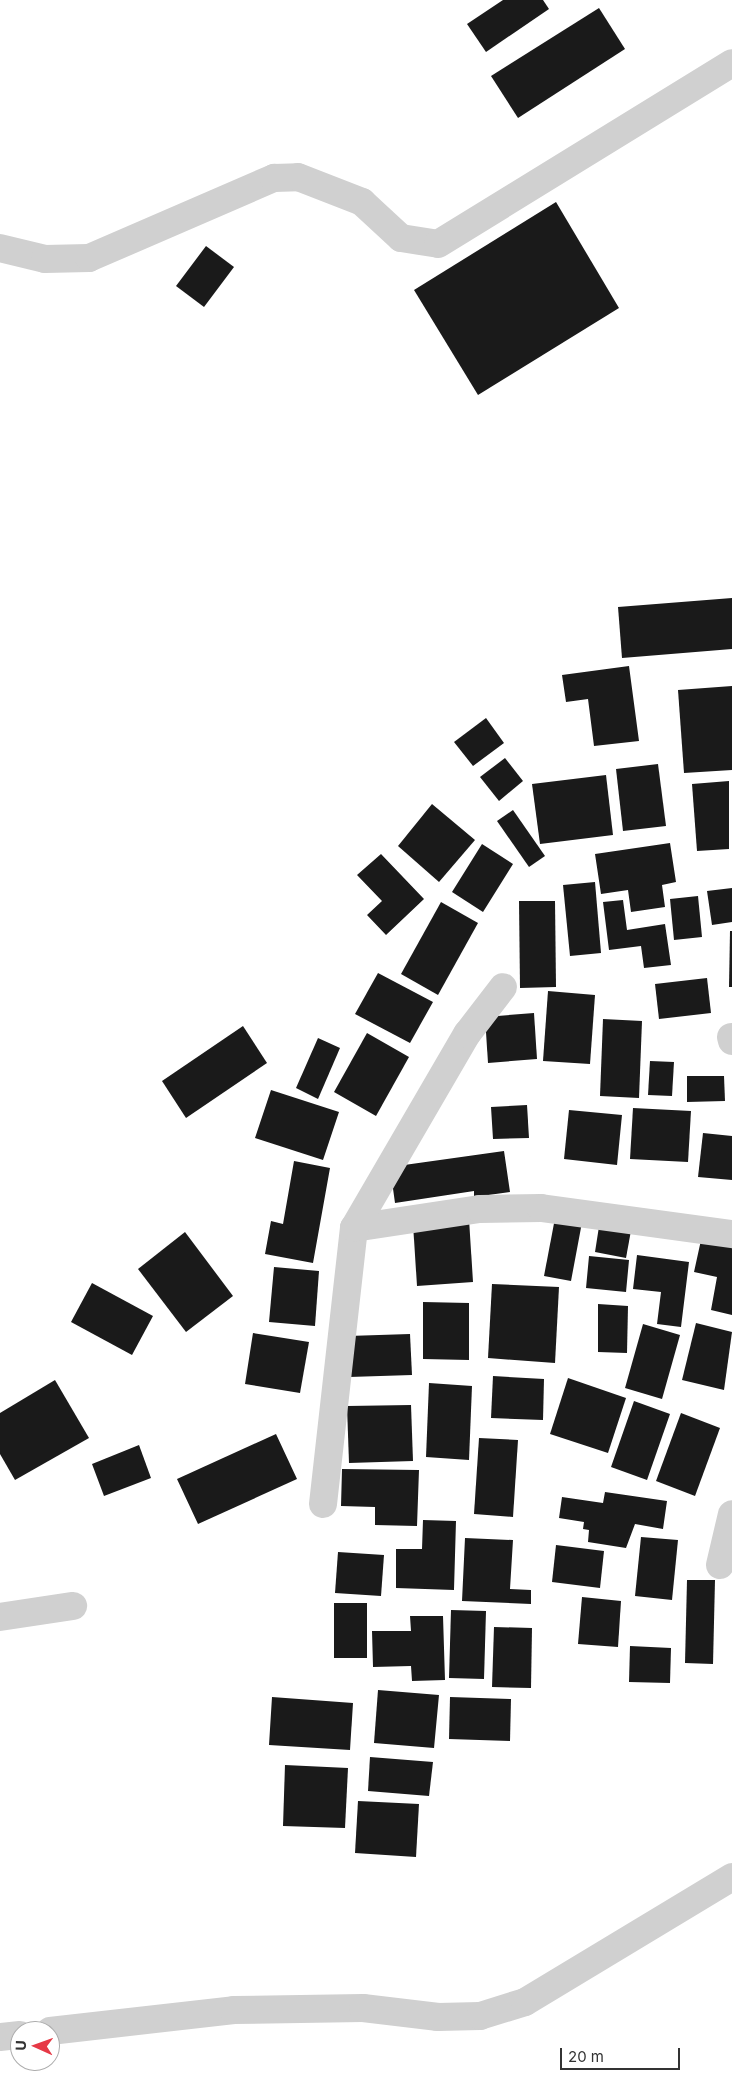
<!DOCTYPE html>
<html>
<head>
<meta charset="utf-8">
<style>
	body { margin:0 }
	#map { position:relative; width:732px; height:2081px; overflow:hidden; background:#fff; font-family:Inter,sans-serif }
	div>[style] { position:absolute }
	.building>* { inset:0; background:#1a1a1a }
	.minor>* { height:28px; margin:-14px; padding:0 14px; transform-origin:14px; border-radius:14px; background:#d0d0d0 }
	span { translate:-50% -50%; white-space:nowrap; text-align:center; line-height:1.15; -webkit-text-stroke:5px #fff; paint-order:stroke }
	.north { position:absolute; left:10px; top:2021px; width:50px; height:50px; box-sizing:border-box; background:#fff; border:1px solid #adadad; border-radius:50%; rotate:272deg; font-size:14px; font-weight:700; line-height:20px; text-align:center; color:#333 }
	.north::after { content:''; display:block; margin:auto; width:18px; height:22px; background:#e63946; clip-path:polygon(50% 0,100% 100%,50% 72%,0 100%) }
	.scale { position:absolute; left:560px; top:2048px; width:120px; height:22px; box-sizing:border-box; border:2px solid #333; border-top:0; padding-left:6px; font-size:15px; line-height:18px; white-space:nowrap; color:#333; -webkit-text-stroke:4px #fff; paint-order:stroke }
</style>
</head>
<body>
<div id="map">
	<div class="building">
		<i style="clip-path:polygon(503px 0,543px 0,549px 9px,486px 52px,467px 24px)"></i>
		<i style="clip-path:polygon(599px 8px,625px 49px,518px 118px,491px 76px)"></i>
		<i style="clip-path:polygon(556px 202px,619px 308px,478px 395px,414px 290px)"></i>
		<i style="clip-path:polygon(206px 246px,234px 267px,204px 307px,176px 286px)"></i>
		<i style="clip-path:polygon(732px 598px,732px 649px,622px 658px,618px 607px)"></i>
		<i style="clip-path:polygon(629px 666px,639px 741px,594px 746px,588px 699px,566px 702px,562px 675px)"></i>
		<i style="clip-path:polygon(732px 686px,732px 770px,684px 773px,678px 690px)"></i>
		<i style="clip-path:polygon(486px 718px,504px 743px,473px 766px,454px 742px)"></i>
		<i style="clip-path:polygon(505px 758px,523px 781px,499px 801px,480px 777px)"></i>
		<i style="clip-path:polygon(658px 764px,666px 826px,623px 831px,616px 769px)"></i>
		<i style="clip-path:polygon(606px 775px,613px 835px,540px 844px,532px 784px)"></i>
		<i style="clip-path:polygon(729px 781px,729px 849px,697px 851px,692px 784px)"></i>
		<i style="clip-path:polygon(432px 804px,475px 840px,439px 882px,398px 846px)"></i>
		<i style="clip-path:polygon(513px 810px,545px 856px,529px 867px,497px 821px)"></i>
		<i style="clip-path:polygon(670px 843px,676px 882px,662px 885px,665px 907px,631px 912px,628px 890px,601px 894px,595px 854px)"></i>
		<i style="clip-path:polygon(482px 844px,513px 864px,483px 912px,452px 892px)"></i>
		<i style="clip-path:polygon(381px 854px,424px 899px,386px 935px,367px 915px,382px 901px,357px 875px)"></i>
		<i style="clip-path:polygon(595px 882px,601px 953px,570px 956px,563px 885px)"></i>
		<i style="clip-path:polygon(732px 888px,732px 922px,712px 925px,707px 891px)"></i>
		<i style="clip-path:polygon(698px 896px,702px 937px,674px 940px,670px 899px)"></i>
		<i style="clip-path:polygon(623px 900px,627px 930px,665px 924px,671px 965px,644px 968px,641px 946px,609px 950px,603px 902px)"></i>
		<i style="clip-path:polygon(519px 901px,555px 901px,556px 987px,520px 988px)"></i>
		<i style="clip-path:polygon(441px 902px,478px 923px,438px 995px,401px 974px)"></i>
		<i style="clip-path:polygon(730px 931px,732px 931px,732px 987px,729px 987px)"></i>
		<i style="clip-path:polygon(378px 973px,433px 1002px,410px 1043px,355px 1014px)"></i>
		<i style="clip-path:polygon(707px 978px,711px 1013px,659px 1019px,655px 984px)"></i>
		<i style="clip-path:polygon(548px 991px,595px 995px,590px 1064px,543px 1061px)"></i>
		<i style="clip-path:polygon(534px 1013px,537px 1059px,488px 1063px,485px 1017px)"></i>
		<i style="clip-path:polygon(603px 1019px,642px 1021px,639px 1098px,600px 1096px)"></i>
		<i style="clip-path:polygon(243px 1026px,267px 1063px,186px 1118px,162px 1081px)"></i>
		<i style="clip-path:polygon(367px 1033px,409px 1057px,376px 1116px,334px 1092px)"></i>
		<i style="clip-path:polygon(318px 1038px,340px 1048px,318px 1099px,296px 1088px)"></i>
		<i style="clip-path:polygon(650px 1061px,674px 1062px,672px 1096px,648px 1095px)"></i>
		<i style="clip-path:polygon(687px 1076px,724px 1076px,725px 1101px,687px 1102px)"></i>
		<i style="clip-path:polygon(271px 1090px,339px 1112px,323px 1160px,255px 1138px)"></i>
		<i style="clip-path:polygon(527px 1105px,529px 1138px,493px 1139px,491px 1107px)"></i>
		<i style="clip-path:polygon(633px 1108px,691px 1111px,688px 1162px,630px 1159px)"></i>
		<i style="clip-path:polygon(569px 1110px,622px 1115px,617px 1165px,564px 1159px)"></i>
		<i style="clip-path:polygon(703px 1133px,732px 1136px,732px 1180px,698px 1177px)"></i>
		<i style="clip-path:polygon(504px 1151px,510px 1192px,474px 1197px,474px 1191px,395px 1203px,390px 1167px)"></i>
		<i style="clip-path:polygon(294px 1161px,330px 1168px,313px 1263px,265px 1254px,271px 1221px,283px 1224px)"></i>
		<i style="clip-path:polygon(556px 1213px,583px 1217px,571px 1281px,544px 1276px)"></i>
		<i style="clip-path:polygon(469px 1219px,473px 1282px,417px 1286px,413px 1224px)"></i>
		<i style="clip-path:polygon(600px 1220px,632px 1225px,626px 1258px,595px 1252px)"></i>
		<i style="clip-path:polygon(185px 1232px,233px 1296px,186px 1332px,138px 1269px)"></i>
		<i style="clip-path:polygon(701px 1240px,732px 1247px,732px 1315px,711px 1310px,717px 1277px,694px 1272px)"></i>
		<i style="clip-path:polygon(637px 1255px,689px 1262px,681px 1327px,657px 1324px,661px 1292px,633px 1289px)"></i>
		<i style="clip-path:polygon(589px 1256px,629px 1260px,626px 1292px,586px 1288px)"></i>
		<i style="clip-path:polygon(274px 1267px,319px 1271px,315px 1326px,269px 1322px)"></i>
		<i style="clip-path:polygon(92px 1283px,153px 1316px,132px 1355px,71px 1322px)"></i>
		<i style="clip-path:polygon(492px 1284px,559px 1287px,555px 1363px,488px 1358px)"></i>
		<i style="clip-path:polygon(423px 1302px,469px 1303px,469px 1360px,423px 1359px)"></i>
		<i style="clip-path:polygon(598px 1304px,628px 1306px,627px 1353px,598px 1352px)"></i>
		<i style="clip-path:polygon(696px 1323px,732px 1332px,724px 1390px,682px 1380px)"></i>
		<i style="clip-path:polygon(643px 1324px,680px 1335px,662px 1399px,625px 1388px)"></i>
		<i style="clip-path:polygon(253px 1333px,309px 1342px,300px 1393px,245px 1384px)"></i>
		<i style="clip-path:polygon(410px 1334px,412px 1375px,349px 1377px,348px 1336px)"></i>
		<i style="clip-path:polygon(493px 1376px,544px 1379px,543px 1420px,491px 1418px)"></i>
		<i style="clip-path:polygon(568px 1378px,626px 1398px,608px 1453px,550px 1434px)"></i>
		<i style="clip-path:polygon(55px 1380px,89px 1438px,15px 1480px,0 1454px,0 1413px)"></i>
		<i style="clip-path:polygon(429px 1383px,472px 1386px,469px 1460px,426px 1457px)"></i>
		<i style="clip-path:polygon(634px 1401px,670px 1414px,647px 1480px,611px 1467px)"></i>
		<i style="clip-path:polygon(411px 1405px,413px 1461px,349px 1463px,347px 1406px)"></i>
		<i style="clip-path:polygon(681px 1413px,720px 1428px,695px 1496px,656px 1481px)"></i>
		<i style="clip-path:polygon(276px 1434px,297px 1479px,198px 1524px,177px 1479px)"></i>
		<i style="clip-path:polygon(479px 1438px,518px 1440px,513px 1517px,474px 1514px)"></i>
		<i style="clip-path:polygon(139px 1445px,151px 1478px,104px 1496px,92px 1464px)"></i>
		<i style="clip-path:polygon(342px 1469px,419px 1470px,417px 1526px,375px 1525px,375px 1507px,341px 1506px)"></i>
		<i style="clip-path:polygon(605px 1492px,667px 1501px,663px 1529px,635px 1524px,626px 1548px,588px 1542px,589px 1530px,583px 1529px,584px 1522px,559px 1518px,562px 1497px,603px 1503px)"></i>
		<i style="clip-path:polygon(423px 1520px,456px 1521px,454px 1590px,396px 1588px,396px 1549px,422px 1549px)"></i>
		<i style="clip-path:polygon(641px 1537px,678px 1540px,672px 1600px,635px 1596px)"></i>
		<i style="clip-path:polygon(465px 1538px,513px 1540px,510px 1589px,531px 1590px,531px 1604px,462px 1601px)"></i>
		<i style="clip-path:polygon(556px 1545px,604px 1551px,600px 1588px,552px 1582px)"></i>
		<i style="clip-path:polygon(338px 1552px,384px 1555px,381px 1596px,335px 1593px)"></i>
		<i style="clip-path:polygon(687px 1580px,715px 1580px,713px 1664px,685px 1663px)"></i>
		<i style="clip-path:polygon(582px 1597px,621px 1601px,618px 1647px,578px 1644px)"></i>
		<i style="clip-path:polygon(334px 1603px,367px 1603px,367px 1658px,334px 1658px)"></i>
		<i style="clip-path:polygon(451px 1610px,486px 1611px,484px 1679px,449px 1678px)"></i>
		<i style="clip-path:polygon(410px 1616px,443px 1616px,445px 1680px,412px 1681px,411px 1666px,373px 1667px,372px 1631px,411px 1631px)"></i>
		<i style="clip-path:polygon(494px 1627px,532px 1628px,531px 1688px,492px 1687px)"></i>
		<i style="clip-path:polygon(630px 1646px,671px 1648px,670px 1683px,629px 1682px)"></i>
		<i style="clip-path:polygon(378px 1690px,439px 1695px,434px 1748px,374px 1743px)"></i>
		<i style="clip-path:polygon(272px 1697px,353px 1703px,350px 1750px,269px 1745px)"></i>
		<i style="clip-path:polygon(450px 1697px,511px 1699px,510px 1741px,449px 1739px)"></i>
		<i style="clip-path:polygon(370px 1757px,433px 1762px,429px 1796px,368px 1791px)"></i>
		<i style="clip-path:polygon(285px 1765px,348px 1768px,345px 1828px,283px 1826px)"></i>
		<i style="clip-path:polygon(358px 1801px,419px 1804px,416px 1857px,355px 1853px)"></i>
	</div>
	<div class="minor">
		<i style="left:0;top:248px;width:46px;rotate:13.7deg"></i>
		<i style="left:45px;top:259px;width:44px;rotate:-1.3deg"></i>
		<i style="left:89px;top:258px;width:202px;rotate:-23.4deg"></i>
		<i style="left:274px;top:178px;width:24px;rotate:-2deg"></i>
		<i style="left:298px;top:177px;width:69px;rotate:21.3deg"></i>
		<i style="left:362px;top:202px;width:53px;rotate:42.7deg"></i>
		<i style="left:401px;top:238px;width:37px;rotate:9deg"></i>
		<i style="left:438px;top:244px;width:345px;rotate:-31.6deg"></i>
		<i style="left:731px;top:1037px;width:4px;rotate:76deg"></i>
		<i style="left:354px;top:1228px;width:127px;rotate:-8.6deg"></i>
		<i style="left:480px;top:1209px;width:61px;rotate:-0.9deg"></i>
		<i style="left:541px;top:1208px;width:193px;rotate:7.8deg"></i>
		<i style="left:323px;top:1504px;width:278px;rotate:-83.6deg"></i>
		<i style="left:354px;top:1228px;width:225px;rotate:-59.8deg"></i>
		<i style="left:467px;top:1034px;width:59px;rotate:-52.5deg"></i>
		<i style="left:720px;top:1565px;width:52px;rotate:-76.8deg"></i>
		<i style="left:0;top:1617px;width:74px;rotate:-8.6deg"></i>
		<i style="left:50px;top:2031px;width:185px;rotate:-6.5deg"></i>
		<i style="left:234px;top:2010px;width:129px;rotate:-0.9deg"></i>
		<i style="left:363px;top:2008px;width:76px;rotate:6.8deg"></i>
		<i style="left:438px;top:2017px;width:42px;rotate:-1.4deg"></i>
		<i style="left:480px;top:2016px;width:47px;rotate:-17.3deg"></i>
		<i style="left:525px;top:2002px;width:242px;rotate:-31.1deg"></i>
		<i style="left:0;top:2037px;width:20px;rotate:-6deg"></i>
	</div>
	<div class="north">U</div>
	<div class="scale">20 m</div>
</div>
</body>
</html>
